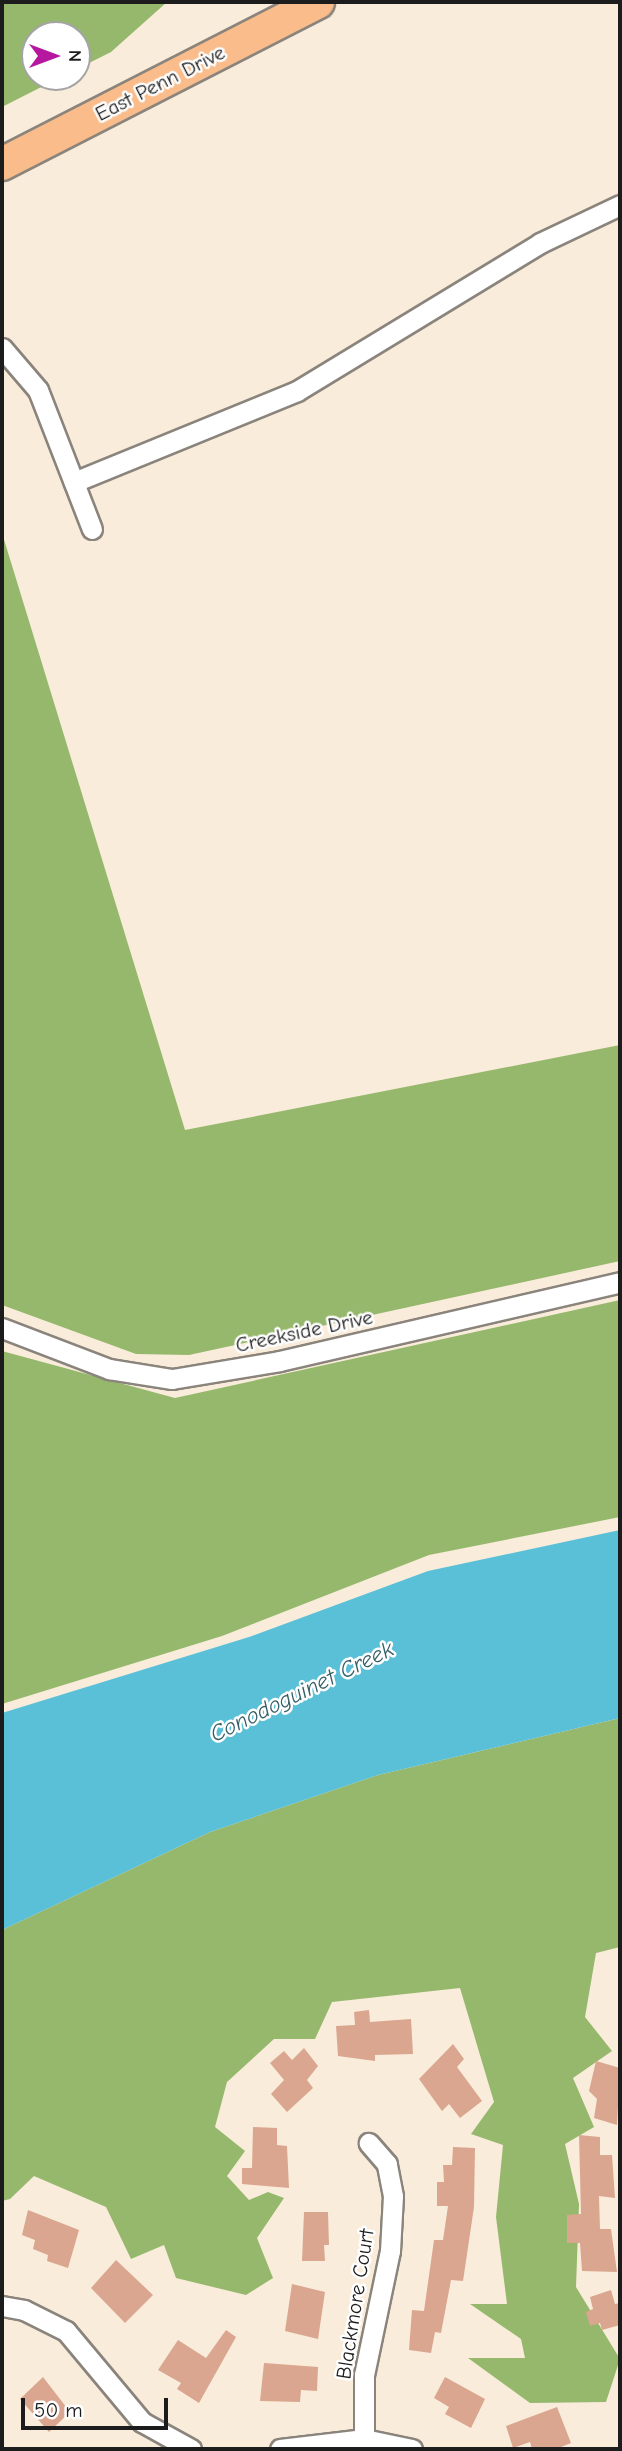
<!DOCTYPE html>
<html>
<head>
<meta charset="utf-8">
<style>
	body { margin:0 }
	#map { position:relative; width:622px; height:2451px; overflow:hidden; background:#f9ecdb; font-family:"Comic Neue",sans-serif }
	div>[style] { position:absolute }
	.forest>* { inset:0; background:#96b86c }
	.water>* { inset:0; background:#5ac0d8 }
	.building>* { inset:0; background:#daa68f }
	.roads { filter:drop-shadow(2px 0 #8a847c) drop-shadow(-2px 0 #8a847c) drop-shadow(0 2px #8a847c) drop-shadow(0 -2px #8a847c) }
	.street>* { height:19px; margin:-9.5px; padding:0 9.5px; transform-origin:9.5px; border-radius:9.5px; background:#fff }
	.primary>* { height:32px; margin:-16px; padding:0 16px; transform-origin:16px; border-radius:16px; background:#f9bc8a }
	span { translate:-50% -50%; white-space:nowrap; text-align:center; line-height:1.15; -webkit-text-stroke:5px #fff; paint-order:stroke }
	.street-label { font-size:21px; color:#1c1c1c }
	.water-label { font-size:23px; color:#355e67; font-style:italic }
	.frame { position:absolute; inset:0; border:4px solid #1c1c1c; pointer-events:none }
	.north { position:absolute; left:21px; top:21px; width:70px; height:70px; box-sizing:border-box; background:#fff; border:2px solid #a4a4a4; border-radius:50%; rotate:90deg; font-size:19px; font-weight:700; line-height:28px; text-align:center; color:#1c1c1c }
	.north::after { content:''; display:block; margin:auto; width:24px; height:32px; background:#b5179e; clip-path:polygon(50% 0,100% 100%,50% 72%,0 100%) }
	.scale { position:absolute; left:21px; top:2398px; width:147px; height:32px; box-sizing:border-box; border:4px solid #1c1c1c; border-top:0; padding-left:9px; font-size:21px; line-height:24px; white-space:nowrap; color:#1c1c1c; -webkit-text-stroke:5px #fff; paint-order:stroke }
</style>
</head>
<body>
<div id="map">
	<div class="forest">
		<i style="clip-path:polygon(2px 2px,167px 2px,111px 52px,77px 69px,77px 35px,35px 35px,35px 77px,61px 77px,2px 107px)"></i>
		<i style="clip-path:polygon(2px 533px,185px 1130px,620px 1045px,620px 1261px,189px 1355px,136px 1354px,2px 1305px)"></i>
		<i style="clip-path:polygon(620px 1300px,620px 1517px,429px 1555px,222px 1636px,2px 1704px,2px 1351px,175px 1398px)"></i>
		<i style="clip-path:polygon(620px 1718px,620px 1947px,596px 1953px,585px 2017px,612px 2051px,573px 2078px,594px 2127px,565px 2144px,579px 2204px,576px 2287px,620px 2359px,606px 2402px,530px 2403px,468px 2358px,525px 2358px,521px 2339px,470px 2304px,507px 2304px,496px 2217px,503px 2145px,471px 2134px,494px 2102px,460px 1988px,332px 2002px,315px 2039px,274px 2039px,227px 2082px,215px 2127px,245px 2151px,227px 2176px,249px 2200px,268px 2192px,284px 2198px,257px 2238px,273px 2278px,246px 2295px,176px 2278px,164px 2245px,131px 2259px,106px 2207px,34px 2176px,10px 2199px,2px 2201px,2px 1930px,210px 1832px,378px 1775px)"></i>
	</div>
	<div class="water">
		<i style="clip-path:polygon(620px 1530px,620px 1718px,378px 1775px,210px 1832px,2px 1930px,2px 1713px,249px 1637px,428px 1571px)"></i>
	</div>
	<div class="building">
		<i style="clip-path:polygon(369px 2010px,370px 2022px,411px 2019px,413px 2054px,375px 2055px,375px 2061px,338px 2056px,336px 2026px,355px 2025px,354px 2012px)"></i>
		<i style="clip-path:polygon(453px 2044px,464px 2059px,457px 2067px,482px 2101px,460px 2118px,449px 2104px,442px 2111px,419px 2079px)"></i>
		<i style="clip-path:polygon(304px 2048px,318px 2066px,307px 2080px,313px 2088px,287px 2112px,271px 2094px,284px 2080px,270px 2063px,284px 2051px,292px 2060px)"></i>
		<i style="clip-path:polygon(596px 2061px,620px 2068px,617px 2125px,594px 2118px,597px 2099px,589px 2091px)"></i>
		<i style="clip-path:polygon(253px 2127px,277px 2128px,277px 2145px,287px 2146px,289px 2188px,242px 2184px,242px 2168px,252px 2168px)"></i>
		<i style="clip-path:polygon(579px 2135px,600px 2137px,600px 2155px,612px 2155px,615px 2198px,599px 2196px,600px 2229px,611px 2229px,617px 2272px,582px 2271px,580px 2243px,567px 2243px,567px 2215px,581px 2214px)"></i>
		<i style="clip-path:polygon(453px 2147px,475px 2148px,474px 2207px,463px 2281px,451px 2280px,441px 2333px,435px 2332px,431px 2353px,409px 2350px,412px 2310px,424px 2311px,434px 2240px,443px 2240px,448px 2206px,437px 2206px,437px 2182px,444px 2182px,443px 2165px,452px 2165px)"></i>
		<i style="clip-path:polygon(28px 2210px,79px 2230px,68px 2268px,47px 2261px,48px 2255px,33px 2249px,35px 2240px,22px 2235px)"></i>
		<i style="clip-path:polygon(304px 2212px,328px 2212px,329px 2245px,324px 2245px,325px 2261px,302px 2261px)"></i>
		<i style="clip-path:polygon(116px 2260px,153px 2295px,125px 2323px,91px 2288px)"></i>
		<i style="clip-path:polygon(292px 2284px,325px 2292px,318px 2339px,285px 2331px)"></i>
		<i style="clip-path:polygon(611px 2290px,615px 2304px,620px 2303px,620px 2325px,602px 2330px,600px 2323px,590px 2326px,586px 2312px,593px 2309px,590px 2297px)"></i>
		<i style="clip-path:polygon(226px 2330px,236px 2337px,199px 2403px,177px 2389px,181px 2383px,158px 2370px,178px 2340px,206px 2358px)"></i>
		<i style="clip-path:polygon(264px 2363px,318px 2367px,317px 2391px,301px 2390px,300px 2402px,260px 2401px)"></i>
		<i style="clip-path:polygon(43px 2377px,70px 2412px,49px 2432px,20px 2399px)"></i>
		<i style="clip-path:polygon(445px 2377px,485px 2399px,471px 2428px,445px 2414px,449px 2407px,434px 2398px)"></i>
		<i style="clip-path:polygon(557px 2407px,571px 2443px,556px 2449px,532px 2449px,530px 2442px,513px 2448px,506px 2426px)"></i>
	</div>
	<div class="roads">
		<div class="street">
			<i style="left:2px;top:348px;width:55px;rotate:49.4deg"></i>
			<i style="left:38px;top:390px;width:149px;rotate:68.8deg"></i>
			<i style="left:74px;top:482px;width:241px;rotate:-22.2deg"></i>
			<i style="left:297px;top:391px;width:285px;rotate:-31.3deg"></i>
			<i style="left:540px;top:243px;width:89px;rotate:-25.4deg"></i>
			<i style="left:2px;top:1328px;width:115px;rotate:21deg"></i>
			<i style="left:109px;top:1369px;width:64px;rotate:9deg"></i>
			<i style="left:172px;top:1379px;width:109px;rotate:-9.5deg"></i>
			<i style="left:279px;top:1361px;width:350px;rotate:-13deg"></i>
			<i style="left:2px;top:2306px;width:22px;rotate:10deg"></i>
			<i style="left:24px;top:2310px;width:47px;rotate:26.6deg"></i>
			<i style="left:66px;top:2331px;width:119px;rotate:50.1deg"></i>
			<i style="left:142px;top:2422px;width:56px;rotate:28.9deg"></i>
			<i style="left:364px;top:2439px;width:64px;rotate:-90deg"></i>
			<i style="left:364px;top:2375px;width:127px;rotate:-78.2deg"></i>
			<i style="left:390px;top:2251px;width:55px;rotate:-86.9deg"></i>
			<i style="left:393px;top:2196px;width:33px;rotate:-101deg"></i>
			<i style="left:387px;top:2164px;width:28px;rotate:-131deg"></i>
			<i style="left:280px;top:2449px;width:85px;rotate:-6.8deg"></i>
			<i style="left:364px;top:2439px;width:49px;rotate:11.8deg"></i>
		</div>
		<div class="primary">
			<i style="left:2px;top:164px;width:355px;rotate:-27.1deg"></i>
		</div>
	</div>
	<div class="street-label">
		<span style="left:160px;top:83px;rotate:-27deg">East Penn Drive</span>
		<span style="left:304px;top:1331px;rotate:-12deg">Creekside Drive</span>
		<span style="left:355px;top:2304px;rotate:-81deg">Blackmore Court</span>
	</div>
	<div class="water-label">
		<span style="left:302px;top:1692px;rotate:-26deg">Conodoguinet Creek</span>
	</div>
	<div class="frame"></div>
	<div class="north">N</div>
	<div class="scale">50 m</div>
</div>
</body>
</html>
